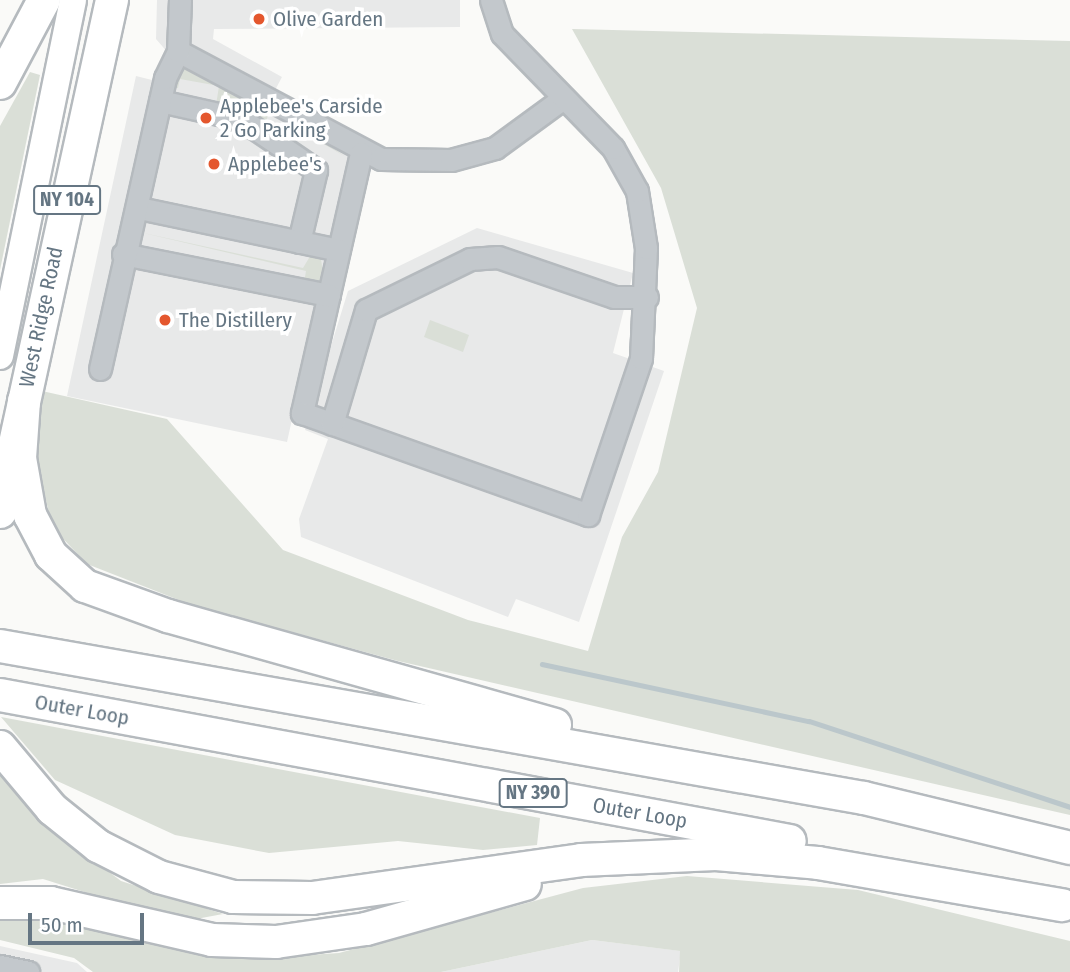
<!DOCTYPE html>
<html>
<head>
<meta charset="utf-8">
<style>
	body { margin:0 }
	#map { position:relative; width:1070px; height:972px; overflow:hidden; background:#fafaf8; font-family:"Fira Sans Condensed",sans-serif }
	div>[style] { position:absolute }
	.built>* { inset:0; background:#e8e9e9 }
	.green>* { inset:0; background:#dadfd7 }
	.stream>* { height:4.5px; margin:-2.25px; padding:0 2.25px; transform-origin:2.25px; border-radius:2.25px; background:#bbc7cb }
	.roads { filter:drop-shadow(2px 0 #b5babe) drop-shadow(-2px 0 #b5babe) drop-shadow(0 2px #b5babe) drop-shadow(0 -2px #b5babe) }
	.minor>* { height:21px; margin:-10.5px; padding:0 10.5px; transform-origin:10.5px; border-radius:10.5px; background:#c3c8cc }
	.major>* { height:26px; margin:-13px; padding:0 13px; transform-origin:13px; border-radius:13px; background:#fff }
	.highway>* { height:32px; margin:-16px; padding:0 16px; transform-origin:16px; border-radius:16px; background:#fff }
	.dots>* { width:19px; height:19px; translate:-50% -50%; box-sizing:border-box; border:4px solid #fff; border-radius:50% }
	span { translate:-50% -50%; white-space:nowrap; text-align:center; line-height:1.15; -webkit-text-stroke:7px #fff; paint-order:stroke }
	.shield-label span { padding:2px 5px; background:#fff; border:2px solid; border-radius:5px; -webkit-text-stroke-width:0 }
	.shield-label { font-size:19px; color:#657683; font-weight:700 }
	.poi-label { font-size:21px; color:#657683 }
	.left { translate:0 -50%; text-align:left }
	.street-label { font-size:21px; color:#657683 }
	.scale { position:absolute; left:28px; top:913px; width:116px; height:32px; box-sizing:border-box; border:4px solid #657683; border-top:0; padding-left:9px; font-size:21px; line-height:24px; white-space:nowrap; color:#657683; -webkit-text-stroke:5px #fff; paint-order:stroke }
</style>
</head>
<body>
<div id="map">
	<div class="built">
		<i style="clip-path:polygon(157px 0,460px 0,460px 27px,214px 29px,213px 39px,282px 77px,273px 94px,354px 139px,287px 442px,67px 396px,136px 76px,156px 81px,169px 54px,156px 39px)"></i>
		<i style="clip-path:polygon(477px 228px,633px 273px,613px 353px,664px 371px,579px 622px,516px 599px,508px 617px,301px 537px,299px 519px,328px 439px,305px 430px,348px 291px)"></i>
		<i style="clip-path:polygon(592px 940px,681px 951px,678px 972px,441px 972px)"></i>
		<i style="clip-path:polygon(0 946px,77px 963px,87px 972px,0 972px)"></i>
	</div>
	<div class="green">
		<i style="clip-path:polygon(572px 29px,1070px 41px,1070px 815px,398px 661px,189px 604px,87px 564px,52px 527px,36px 456px,42px 391px,167px 419px,283px 550px,468px 620px,588px 651px,622px 537px,658px 472px,697px 308px,661px 188px)"></i>
		<i style="clip-path:polygon(185px 66px,289px 120px,346px 157px,269px 112px,265px 125px,216px 105px,219px 86px,180px 79px,178px 88px,169px 86px,172px 74px)"></i>
		<i style="clip-path:polygon(30px 72px,40px 75px,0 270px,0 126px)"></i>
		<i style="clip-path:polygon(139px 232px,303px 268px,312px 253px,321px 259px,324px 280px,304px 283px,306px 271px)"></i>
		<i style="clip-path:polygon(430px 320px,469px 335px,463px 352px,424px 337px)"></i>
		<i style="clip-path:polygon(1px 717px,540px 818px,537px 845px,483px 850px,398px 841px,269px 853px,175px 835px,55px 780px)"></i>
		<i style="clip-path:polygon(0 773px,43px 822px,121px 881px,223px 914px,180px 922px,43px 879px,0 884px)"></i>
		<i style="clip-path:polygon(687px 876px,858px 890px,1070px 941px,1070px 972px,679px 972px,680px 951px,592px 940px,441px 972px,93px 972px,74px 958px,0 940px,0 916px,43px 913px,165px 946px,250px 959px,339px 953px,583px 888px)"></i>
	</div>
	<div class="stream">
		<i style="left:542px;top:664px;width:273px;rotate:12.1deg"></i>
		<i style="left:809px;top:721px;width:275px;rotate:18.2deg"></i>
	</div>
	<div class="roads">
		<div class="minor">
			<i style="left:178px;top:51px;width:230px;rotate:28deg"></i>
			<i style="left:381px;top:159px;width:70px;rotate:0.8deg"></i>
			<i style="left:451px;top:160px;width:46px;rotate:-15.3deg"></i>
			<i style="left:495px;top:148px;width:83px;rotate:-36.2deg"></i>
			<i style="left:160px;top:101px;width:83px;rotate:12.5deg"></i>
			<i style="left:241px;top:119px;width:91px;rotate:34.2deg"></i>
			<i style="left:316px;top:170px;width:74px;rotate:103.3deg"></i>
			<i style="left:361px;top:153px;width:267px;rotate:102.8deg"></i>
			<i style="left:302px;top:413px;width:304px;rotate:19.6deg"></i>
			<i style="left:588px;top:515px;width:166px;rotate:-71.3deg"></i>
			<i style="left:641px;top:358px;width:110px;rotate:-87.4deg"></i>
			<i style="left:646px;top:248px;width:58px;rotate:-99deg"></i>
			<i style="left:637px;top:191px;width:49px;rotate:-119.2deg"></i>
			<i style="left:613px;top:148px;width:159px;rotate:-134.2deg"></i>
			<i style="left:502px;top:34px;width:36px;rotate:-108deg"></i>
			<i style="left:139px;top:208px;width:204px;rotate:11.9deg"></i>
			<i style="left:123px;top:254px;width:210px;rotate:11.3deg"></i>
			<i style="left:100px;top:369px;width:298px;rotate:-77.4deg"></i>
			<i style="left:165px;top:78px;width:30px;rotate:-64deg"></i>
			<i style="left:178px;top:51px;width:51px;rotate:-87.8deg"></i>
			<i style="left:332px;top:424px;width:119px;rotate:-73.4deg"></i>
			<i style="left:366px;top:310px;width:116px;rotate:-26.1deg"></i>
			<i style="left:470px;top:259px;width:28px;rotate:-4deg"></i>
			<i style="left:498px;top:257px;width:123px;rotate:19deg"></i>
			<i style="left:614px;top:297px;width:33px"></i>
			<i style="left:0;top:966px;width:29px;rotate:12deg"></i>
		</div>
		<div class="major">
			<i style="left:0;top:356px;width:363px;rotate:-78.4deg"></i>
		</div>
		<div class="highway">
			<i style="left:0;top:83px;width:94px;rotate:-62.1deg"></i>
			<i style="left:24px;top:401px;width:57px;rotate:94deg"></i>
			<i style="left:20px;top:458px;width:58px;rotate:80deg"></i>
			<i style="left:30px;top:515px;width:45px;rotate:62.3deg"></i>
			<i style="left:51px;top:555px;width:46px;rotate:42.4deg"></i>
			<i style="left:85px;top:586px;width:88px;rotate:19.9deg"></i>
			<i style="left:168px;top:616px;width:402px;rotate:15.7deg"></i>
			<i style="left:0;top:512px;width:524px;rotate:-77.66deg"></i>
			<i style="left:0;top:646px;width:877px;rotate:9.98deg"></i>
			<i style="left:864px;top:798px;width:212px;rotate:13.6deg"></i>
			<i style="left:0;top:695px;width:803px;rotate:10.47deg"></i>
			<i style="left:0;top:747px;width:81px;rotate:50deg"></i>
			<i style="left:52px;top:809px;width:59px;rotate:38.8deg"></i>
			<i style="left:98px;top:846px;width:68px;rotate:26.9deg"></i>
			<i style="left:159px;top:877px;width:77px;rotate:15.1deg"></i>
			<i style="left:233px;top:897px;width:79px;rotate:0.7deg"></i>
			<i style="left:312px;top:898px;width:272px;rotate:-8deg"></i>
			<i style="left:581px;top:860px;width:135px;rotate:-2.5deg"></i>
			<i style="left:716px;top:854px;width:102px;rotate:5deg"></i>
			<i style="left:818px;top:863px;width:248px;rotate:9.8deg"></i>
			<i style="left:0;top:903px;width:51px"></i>
			<i style="left:51px;top:903px;width:165px;rotate:12.9deg"></i>
			<i style="left:212px;top:940px;width:64px;rotate:1.8deg"></i>
			<i style="left:276px;top:942px;width:91px;rotate:-8.2deg"></i>
			<i style="left:366px;top:929px;width:165px;rotate:-15.8deg"></i>
		</div>
	</div>
	<div class="dots">
		<i style="left:259px;top:19px;background:#e4572e"></i>
		<i style="left:206px;top:118px;background:#e4572e"></i>
		<i style="left:214px;top:164px;background:#e4572e"></i>
		<i style="left:165px;top:320px;background:#e4572e"></i>
	</div>
	<div class="shield-label">
		<span style="left:67px;top:200px">NY 104</span>
		<span style="left:533px;top:793px">NY 390</span>
	</div>
	<div class="poi-label">
		<span class="left" style="left:273px;top:19px">Olive Garden</span>
		<span class="left" style="left:220px;top:118px">Applebee's Carside<br>2 Go Parking</span>
		<span class="left" style="left:228px;top:164px">Applebee's</span>
		<span class="left" style="left:179px;top:320px">The Distillery</span>
	</div>
	<div class="street-label">
		<span style="left:41px;top:317px;rotate:-78deg">West Ridge Road</span>
		<span style="left:82px;top:710px;rotate:10deg">Outer Loop</span>
		<span style="left:640px;top:813px;rotate:10deg">Outer Loop</span>
	</div>
	<div class="scale">50 m</div>
</div>
</body>
</html>
